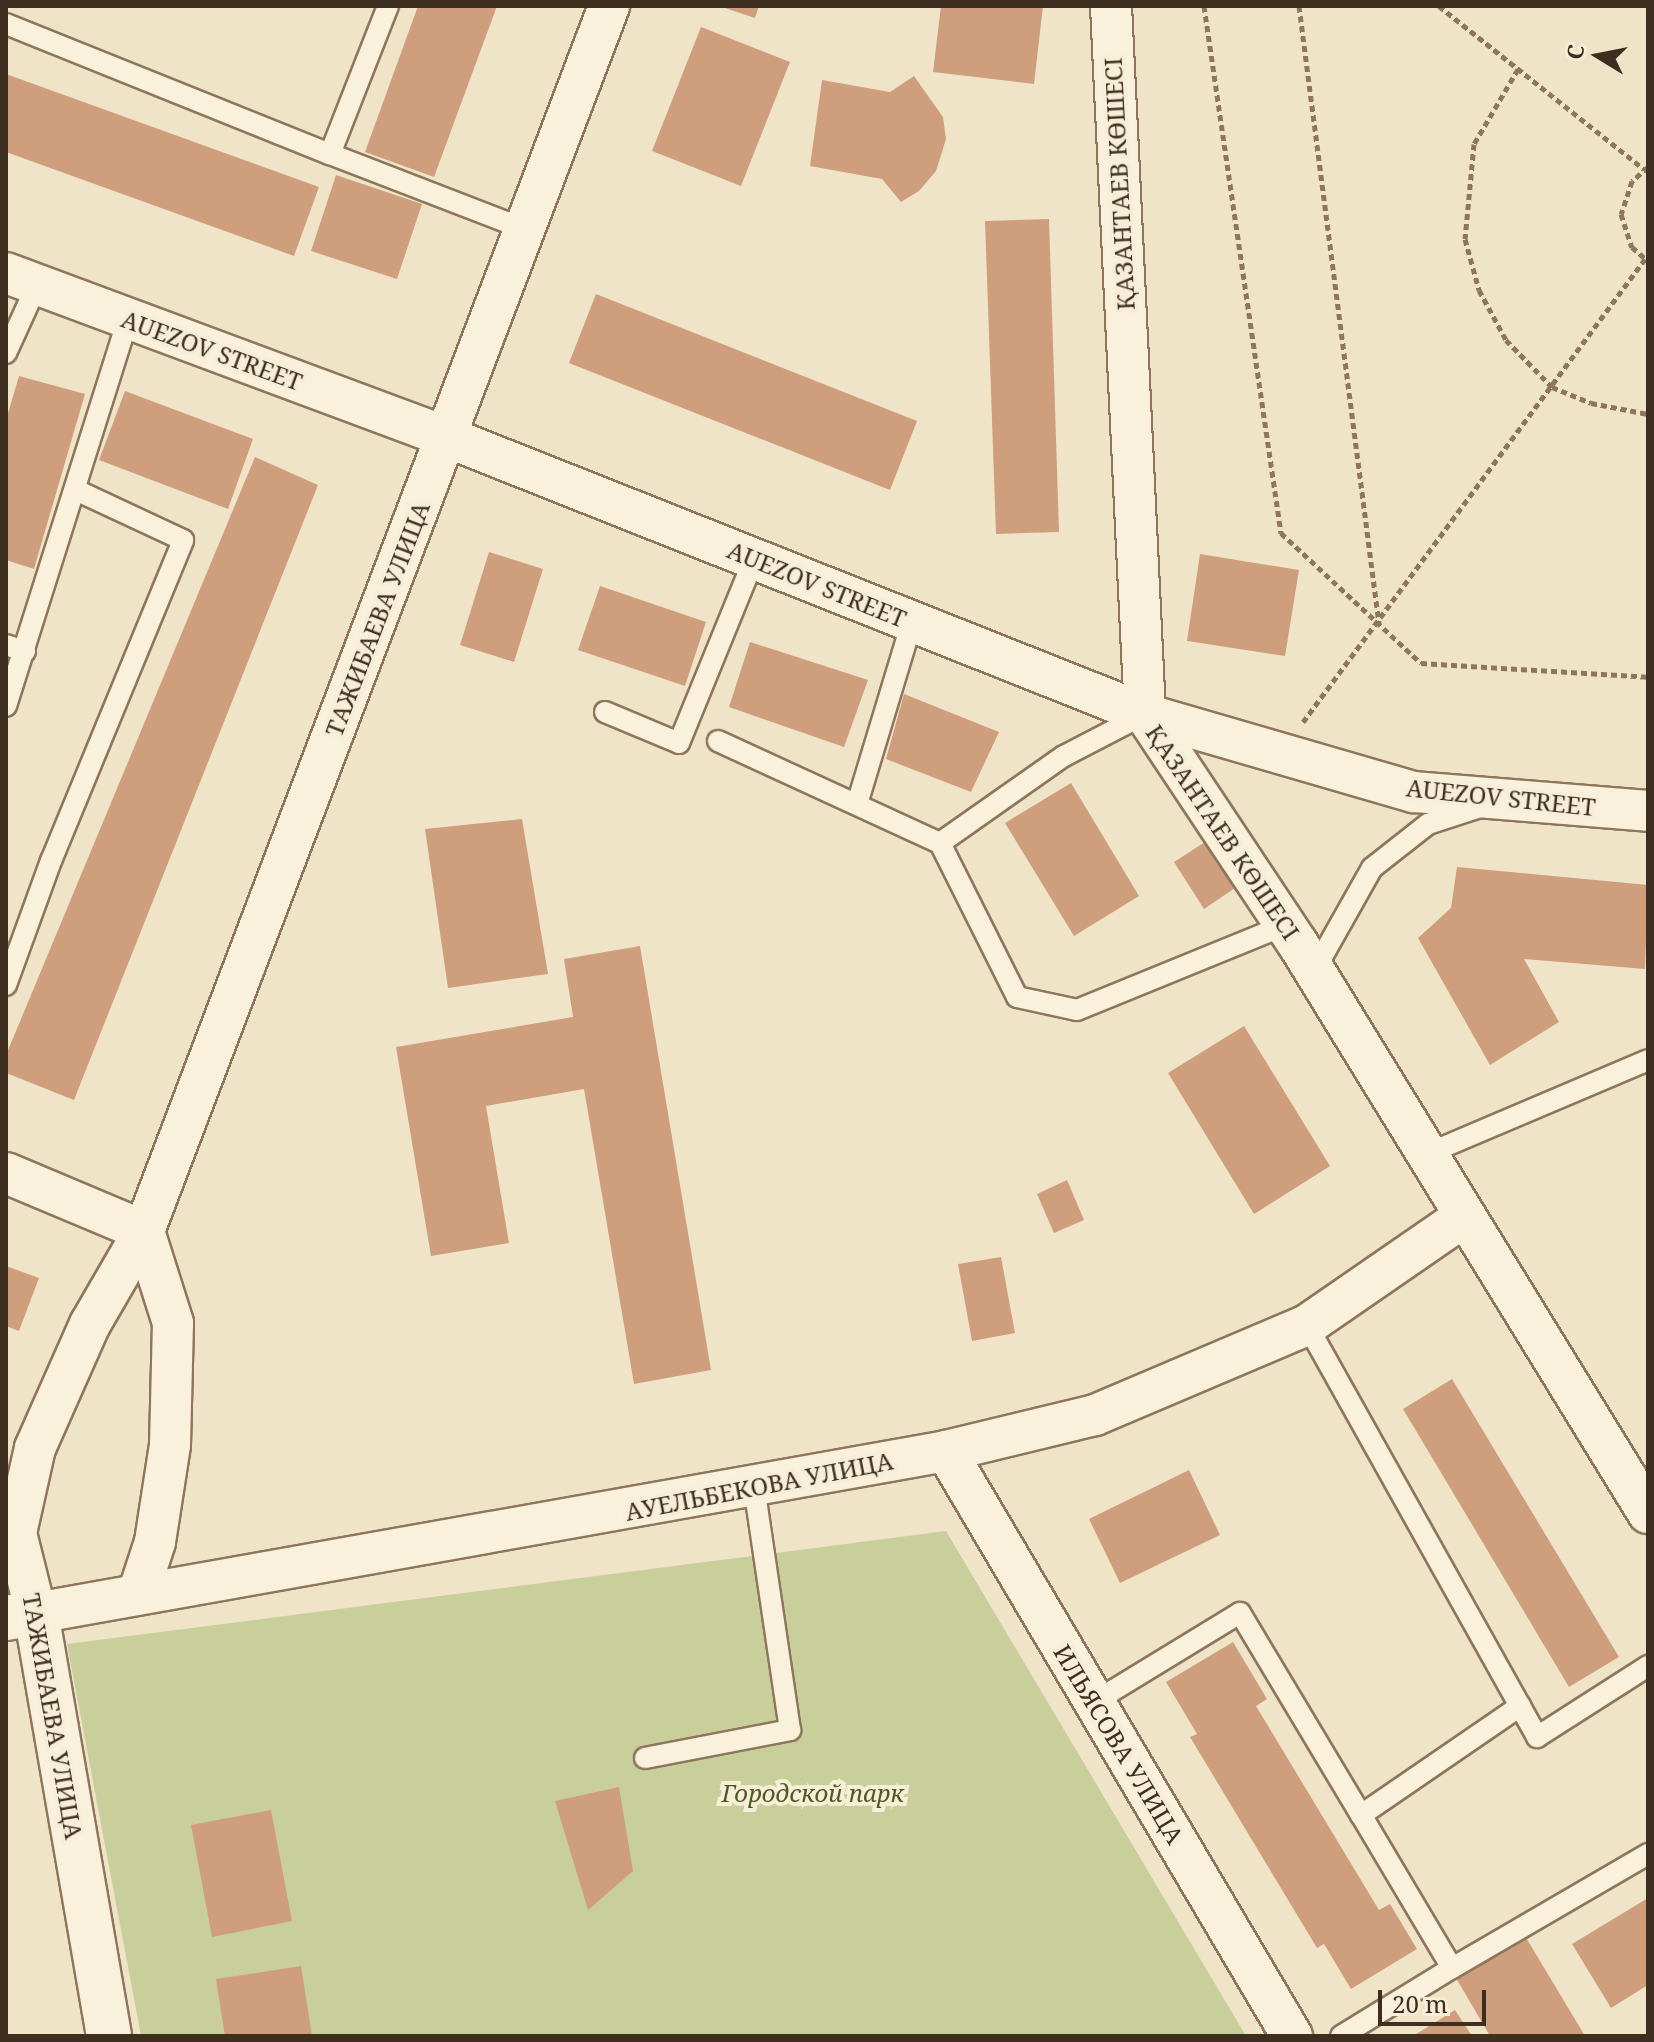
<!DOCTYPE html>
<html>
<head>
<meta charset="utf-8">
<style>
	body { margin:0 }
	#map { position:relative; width:1654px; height:2042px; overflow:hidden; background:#f0e4c8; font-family:"Noto Serif",serif }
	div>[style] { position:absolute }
	.green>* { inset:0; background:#c9cf9b }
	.building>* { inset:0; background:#cf9f7d }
	.path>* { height:5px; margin-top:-2.5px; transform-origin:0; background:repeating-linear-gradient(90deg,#8d765c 0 6px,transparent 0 10px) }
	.roads { filter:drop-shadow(2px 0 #8d765c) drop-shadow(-2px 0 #8d765c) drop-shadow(0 2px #8d765c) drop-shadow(0 -2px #8d765c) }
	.lane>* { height:20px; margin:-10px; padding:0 10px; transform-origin:10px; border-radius:10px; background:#faf1dc }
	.street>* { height:40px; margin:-20px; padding:0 20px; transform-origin:20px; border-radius:20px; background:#faf1dc }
	.secondary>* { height:44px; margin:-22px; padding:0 22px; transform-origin:22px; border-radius:22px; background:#faf1dc }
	span { translate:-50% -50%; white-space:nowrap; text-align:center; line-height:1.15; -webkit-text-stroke:8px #f7eed8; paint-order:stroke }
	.street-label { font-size:24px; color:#3d2e20 }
	.park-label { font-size:24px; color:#4d5a26; font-style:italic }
	.frame { position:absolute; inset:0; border:8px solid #3d2e20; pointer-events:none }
	.north { position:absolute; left:1558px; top:16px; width:80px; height:80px; -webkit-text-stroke:6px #f7eed8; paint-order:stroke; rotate:280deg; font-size:22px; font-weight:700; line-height:32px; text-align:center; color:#3d2e20 }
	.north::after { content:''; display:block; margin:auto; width:28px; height:36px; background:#3d2e20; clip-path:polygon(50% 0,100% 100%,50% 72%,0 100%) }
	.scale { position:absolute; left:1378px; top:1990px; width:108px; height:36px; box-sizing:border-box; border:4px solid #3d2e20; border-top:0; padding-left:10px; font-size:24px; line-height:28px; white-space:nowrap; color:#3d2e20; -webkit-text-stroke:6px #f7eed8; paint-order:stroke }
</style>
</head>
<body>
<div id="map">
	<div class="green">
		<i style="clip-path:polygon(946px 1531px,1246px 2036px,141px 2036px,67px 1644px)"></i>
	</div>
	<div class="building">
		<i style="clip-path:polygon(418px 6px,497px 6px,434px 177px,365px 152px)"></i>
		<i style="clip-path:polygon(719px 6px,759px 6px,755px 18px)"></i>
		<i style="clip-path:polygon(941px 6px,1043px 6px,1034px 84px,933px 72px)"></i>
		<i style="clip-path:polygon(701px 27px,790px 62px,741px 186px,652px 151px)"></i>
		<i style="clip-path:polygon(6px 74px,319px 187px,294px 256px,6px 152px)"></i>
		<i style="clip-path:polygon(914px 76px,943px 117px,946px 139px,936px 171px,919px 191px,901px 202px,882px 179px,810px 166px,822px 80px,890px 92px)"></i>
		<i style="clip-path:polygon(336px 175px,422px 204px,397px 279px,311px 251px)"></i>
		<i style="clip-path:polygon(1049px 219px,1059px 532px,996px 534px,985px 221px)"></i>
		<i style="clip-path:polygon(596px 294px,917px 421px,890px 490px,569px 363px)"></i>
		<i style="clip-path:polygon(19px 376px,85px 394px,34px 569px,6px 560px,6px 420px)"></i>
		<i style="clip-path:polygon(125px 391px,253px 439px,228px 509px,99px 460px)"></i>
		<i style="clip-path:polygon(255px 457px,318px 485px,74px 1100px,6px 1073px,6px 1055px)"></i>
		<i style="clip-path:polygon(489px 552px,543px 569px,514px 662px,460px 645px)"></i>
		<i style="clip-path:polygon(1200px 554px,1299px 570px,1285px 656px,1187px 641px)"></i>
		<i style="clip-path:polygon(600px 586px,706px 622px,685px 686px,578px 650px)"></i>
		<i style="clip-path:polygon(750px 642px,868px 680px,844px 747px,729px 707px)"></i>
		<i style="clip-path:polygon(904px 694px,999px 732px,971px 792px,886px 759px)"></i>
		<i style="clip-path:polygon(1071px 783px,1139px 896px,1074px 936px,1005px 823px)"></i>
		<i style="clip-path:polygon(522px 819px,548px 974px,448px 988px,425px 829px)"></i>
		<i style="clip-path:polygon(1205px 842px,1235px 888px,1204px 909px,1174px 862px)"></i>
		<i style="clip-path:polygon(1457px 867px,1648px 885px,1645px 969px,1524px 959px,1559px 1022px,1490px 1065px,1418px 938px,1451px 908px)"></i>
		<i style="clip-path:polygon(640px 946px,711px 1370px,634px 1384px,584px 1089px,486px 1106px,509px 1243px,431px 1256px,396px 1047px,573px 1017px,564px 959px)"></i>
		<i style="clip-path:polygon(1244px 1026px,1330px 1166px,1254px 1214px,1168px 1073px)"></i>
		<i style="clip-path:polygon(1067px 1180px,1084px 1220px,1054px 1233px,1037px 1194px)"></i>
		<i style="clip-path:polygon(1001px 1257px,1015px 1333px,972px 1341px,958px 1264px)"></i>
		<i style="clip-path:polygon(6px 1266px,39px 1278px,19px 1331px,6px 1326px)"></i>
		<i style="clip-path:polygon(1452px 1379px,1619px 1657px,1569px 1687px,1403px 1409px)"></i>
		<i style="clip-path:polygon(1189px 1470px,1220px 1535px,1120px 1583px,1089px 1519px)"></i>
		<i style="clip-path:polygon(1233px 1642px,1267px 1699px,1256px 1706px,1379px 1910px,1390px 1904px,1417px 1949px,1351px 1989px,1324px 1944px,1317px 1948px,1190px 1737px,1197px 1734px,1166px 1682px)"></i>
		<i style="clip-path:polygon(619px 1787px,633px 1871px,588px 1910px,555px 1801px)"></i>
		<i style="clip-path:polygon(271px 1810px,292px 1921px,212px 1937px,191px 1825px)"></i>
		<i style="clip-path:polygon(1648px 1898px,1648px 1985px,1611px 2008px,1572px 1944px)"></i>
		<i style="clip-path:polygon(1525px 1936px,1585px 2036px,1490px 2036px,1456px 1978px)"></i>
		<i style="clip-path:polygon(301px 1966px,312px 2036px,225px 2036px,216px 1979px)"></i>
		<i style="clip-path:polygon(1455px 2010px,1472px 2036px,1413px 2036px)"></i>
	</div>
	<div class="path">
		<i style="left:1204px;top:6px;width:533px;rotate:81.69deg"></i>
		<i style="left:1281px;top:533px;width:191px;rotate:42.9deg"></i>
		<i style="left:1421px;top:663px;width:227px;rotate:3.5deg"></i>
		<i style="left:1299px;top:6px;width:623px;rotate:82.62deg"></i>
		<i style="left:1439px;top:6px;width:262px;rotate:38.5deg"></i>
		<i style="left:1518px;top:69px;width:87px;rotate:120.4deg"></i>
		<i style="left:1474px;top:144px;width:95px;rotate:95.4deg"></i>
		<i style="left:1465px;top:239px;width:53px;rotate:74.6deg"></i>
		<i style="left:1479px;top:290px;width:57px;rotate:61.6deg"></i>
		<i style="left:1506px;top:340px;width:66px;rotate:45.6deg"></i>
		<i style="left:1552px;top:387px;width:42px;rotate:22.3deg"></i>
		<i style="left:1591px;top:403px;width:58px;rotate:10.9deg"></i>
		<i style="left:1648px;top:167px;width:21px;rotate:139deg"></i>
		<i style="left:1632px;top:181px;width:35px;rotate:108deg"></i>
		<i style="left:1621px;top:214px;width:35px;rotate:72deg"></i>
		<i style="left:1632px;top:247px;width:21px;rotate:41deg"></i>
		<i style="left:1303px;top:722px;width:576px;rotate:-53.55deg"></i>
	</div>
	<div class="roads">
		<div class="lane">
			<i style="left:388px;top:6px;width:159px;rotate:111.4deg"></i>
			<i style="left:330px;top:154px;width:208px;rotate:21.1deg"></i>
			<i style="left:6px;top:24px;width:349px;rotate:21.9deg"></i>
			<i style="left:6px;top:353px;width:75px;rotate:-65.5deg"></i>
			<i style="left:6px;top:645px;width:20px;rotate:18deg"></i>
			<i style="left:6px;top:706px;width:407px;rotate:-72.5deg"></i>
			<i style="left:605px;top:712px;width:80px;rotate:22.7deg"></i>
			<i style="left:679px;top:743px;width:199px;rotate:-67.8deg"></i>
			<i style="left:718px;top:741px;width:244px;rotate:24.7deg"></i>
			<i style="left:940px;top:843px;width:172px;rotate:63.4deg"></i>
			<i style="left:1017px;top:997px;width:61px;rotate:12.2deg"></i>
			<i style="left:1077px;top:1010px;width:225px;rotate:-22.2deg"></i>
			<i style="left:857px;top:804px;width:190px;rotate:-73.2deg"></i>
			<i style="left:940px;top:843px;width:151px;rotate:-35.1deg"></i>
			<i style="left:1064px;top:756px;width:89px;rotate:-27.4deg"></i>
			<i style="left:1314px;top:971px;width:118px;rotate:-60.6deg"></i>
			<i style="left:1372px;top:868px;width:71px;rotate:-38.2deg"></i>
			<i style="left:1428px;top:824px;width:55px;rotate:-18.1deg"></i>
			<i style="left:6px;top:985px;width:132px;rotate:-70.1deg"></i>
			<i style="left:51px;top:861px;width:347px;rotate:-67.6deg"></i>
			<i style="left:183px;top:540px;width:118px;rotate:-155deg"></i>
			<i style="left:1427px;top:1154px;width:240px;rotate:-23deg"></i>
			<i style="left:1307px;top:1325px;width:472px;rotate:60.8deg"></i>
			<i style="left:1537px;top:1737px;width:132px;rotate:-32.6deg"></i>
			<i style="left:1094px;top:1702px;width:171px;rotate:-31.4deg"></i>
			<i style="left:1240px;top:1613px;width:235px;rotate:59.1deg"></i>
			<i style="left:645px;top:1758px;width:148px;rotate:-10.9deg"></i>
			<i style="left:790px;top:1730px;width:246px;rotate:-98.4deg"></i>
			<i style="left:1452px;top:1968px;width:227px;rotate:-30.2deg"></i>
			<i style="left:1341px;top:2036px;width:130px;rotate:-31.5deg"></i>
			<i style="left:1452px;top:1968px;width:178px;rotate:-120.7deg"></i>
			<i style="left:1361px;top:1815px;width:193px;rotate:-34.4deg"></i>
		</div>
		<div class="street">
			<i style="left:1111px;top:6px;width:709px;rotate:87.25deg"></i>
			<i style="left:1145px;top:714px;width:276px;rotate:56.4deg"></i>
			<i style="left:1298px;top:944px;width:668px;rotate:58.4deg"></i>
			<i style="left:6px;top:273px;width:471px;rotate:20.4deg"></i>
			<i style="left:447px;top:437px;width:751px;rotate:21.65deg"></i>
			<i style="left:1145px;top:714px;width:280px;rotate:16.2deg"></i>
			<i style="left:1414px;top:792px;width:235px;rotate:4.6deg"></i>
			<i style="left:6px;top:1173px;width:150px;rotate:22.8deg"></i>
			<i style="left:144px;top:1231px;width:108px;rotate:120.1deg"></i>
			<i style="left:90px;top:1324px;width:136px;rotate:113.9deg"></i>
			<i style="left:35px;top:1448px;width:87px;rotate:102.6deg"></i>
			<i style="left:16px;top:1533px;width:82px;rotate:76deg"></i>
			<i style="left:36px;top:1613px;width:924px;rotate:-10.09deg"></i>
			<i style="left:946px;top:1451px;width:153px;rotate:-13.6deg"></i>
			<i style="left:1095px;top:1415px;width:230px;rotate:-23deg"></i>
			<i style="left:1307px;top:1325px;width:192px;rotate:-34.6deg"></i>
			<i style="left:946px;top:1451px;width:680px;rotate:59.4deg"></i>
			<i style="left:138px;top:1594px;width:55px;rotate:-71.9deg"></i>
			<i style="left:155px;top:1542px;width:98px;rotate:-81.2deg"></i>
			<i style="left:170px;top:1445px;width:122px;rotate:-88.6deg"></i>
			<i style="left:173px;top:1323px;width:96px;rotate:-107.5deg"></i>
			<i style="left:144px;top:1231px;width:1310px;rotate:-69.21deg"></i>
		</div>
		<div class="secondary">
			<i style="left:6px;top:1618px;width:30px;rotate:-9deg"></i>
			<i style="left:36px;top:1613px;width:429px;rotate:80.2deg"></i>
		</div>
	</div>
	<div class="street-label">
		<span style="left:1119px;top:184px;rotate:-93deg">ҚАЗАНТАЕВ КӨШЕСІ</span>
		<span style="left:212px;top:350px;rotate:20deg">AUEZOV STREET</span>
		<span style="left:817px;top:584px;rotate:22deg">AUEZOV STREET</span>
		<span style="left:377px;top:619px;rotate:-69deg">ТАЖИБАЕВА УЛИЦА</span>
		<span style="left:1501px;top:797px;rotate:6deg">AUEZOV STREET</span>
		<span style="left:1223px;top:832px;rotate:56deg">ҚАЗАНТАЕВ КӨШЕСІ</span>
		<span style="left:759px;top:1486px;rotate:-11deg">АУЕЛЬБЕКОВА УЛИЦА</span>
		<span style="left:53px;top:1716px;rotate:80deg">ТАЖИБАЕВА УЛИЦА</span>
		<span style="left:1119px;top:1744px;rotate:59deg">ИЛЬЯСОВА УЛИЦА</span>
	</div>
	<div class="park-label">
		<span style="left:813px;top:1793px">Городской парк</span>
	</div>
	<div class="frame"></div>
	<div class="north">С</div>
	<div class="scale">20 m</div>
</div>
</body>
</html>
